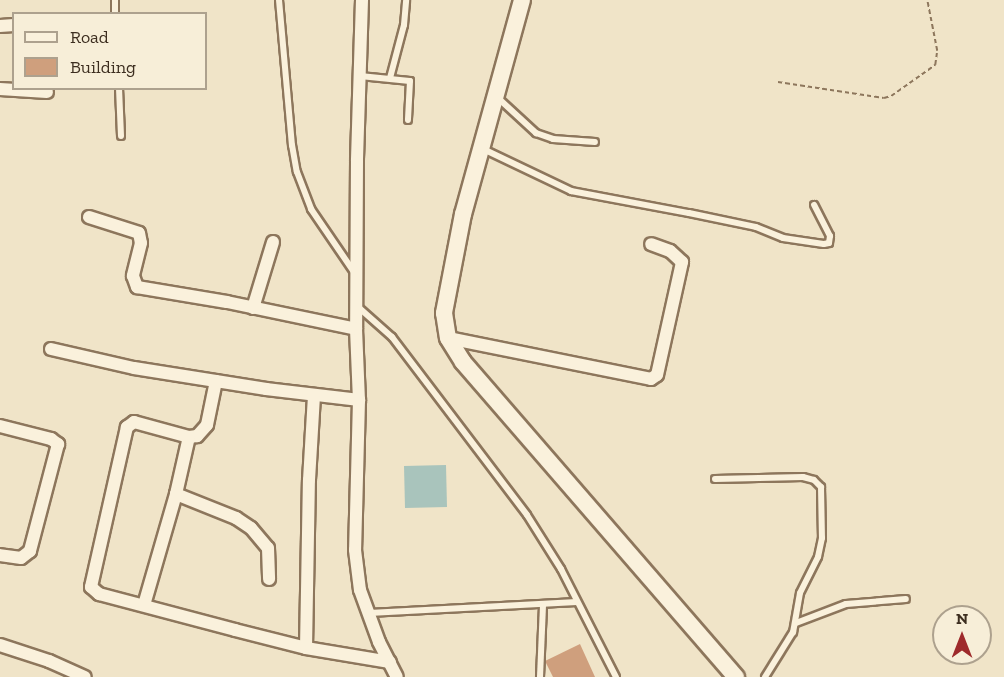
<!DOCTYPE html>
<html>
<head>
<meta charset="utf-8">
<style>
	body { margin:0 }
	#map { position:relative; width:1004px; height:677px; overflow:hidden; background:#f0e4c8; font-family:"Zilla Slab",serif }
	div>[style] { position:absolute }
	.water>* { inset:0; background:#a9c4bc }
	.building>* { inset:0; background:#cf9f7d }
	.path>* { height:1.5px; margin-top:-0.75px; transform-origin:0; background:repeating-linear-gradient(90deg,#8d765c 0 4.5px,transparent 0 7.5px) }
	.roads { filter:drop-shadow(2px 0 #8d765c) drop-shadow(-2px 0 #8d765c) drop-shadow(0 2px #8d765c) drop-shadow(0 -2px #8d765c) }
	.lane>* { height:6px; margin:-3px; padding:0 3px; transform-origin:3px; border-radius:3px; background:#faf1dc }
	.street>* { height:12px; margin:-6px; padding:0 6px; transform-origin:6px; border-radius:6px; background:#faf1dc }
	.secondary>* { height:16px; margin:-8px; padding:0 8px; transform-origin:8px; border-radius:8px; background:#faf1dc }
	span { translate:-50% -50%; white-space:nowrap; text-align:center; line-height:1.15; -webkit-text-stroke:5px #f7eed8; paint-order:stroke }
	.legend { position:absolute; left:12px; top:12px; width:195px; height:78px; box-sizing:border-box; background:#f7eed8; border:2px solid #ada18e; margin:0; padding:8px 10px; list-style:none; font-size:18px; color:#3d2e20 }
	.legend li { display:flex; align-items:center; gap:12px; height:30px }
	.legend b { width:30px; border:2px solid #ada18e }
	.north { position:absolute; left:932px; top:605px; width:60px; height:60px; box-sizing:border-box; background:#f7eed8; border:2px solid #ada18e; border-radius:50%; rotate:0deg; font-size:16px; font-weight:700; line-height:24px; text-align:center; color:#3d2e20 }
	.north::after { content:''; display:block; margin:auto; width:21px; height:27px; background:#9e2a2b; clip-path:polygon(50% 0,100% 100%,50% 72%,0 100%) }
</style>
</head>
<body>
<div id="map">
	<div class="water">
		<i style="clip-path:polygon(446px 465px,447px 507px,405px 508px,404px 466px)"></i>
	</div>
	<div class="building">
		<i style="clip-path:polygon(580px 644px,595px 677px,553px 677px,545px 661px)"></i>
	</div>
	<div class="path">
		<i style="left:778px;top:82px;width:107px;rotate:8.6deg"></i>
		<i style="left:884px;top:98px;width:7px;rotate:-16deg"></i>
		<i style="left:891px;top:96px;width:54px;rotate:-35.2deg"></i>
		<i style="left:935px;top:65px;width:14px;rotate:-82deg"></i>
		<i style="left:937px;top:51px;width:52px;rotate:-101.1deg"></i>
	</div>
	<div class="roads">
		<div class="lane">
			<i style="left:115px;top:0;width:14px;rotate:90deg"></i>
			<i style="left:279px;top:0;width:146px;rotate:84.9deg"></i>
			<i style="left:292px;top:145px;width:27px;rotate:80deg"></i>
			<i style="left:297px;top:172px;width:40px;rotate:69deg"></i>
			<i style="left:311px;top:209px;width:76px;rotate:55.7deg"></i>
			<i style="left:360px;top:76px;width:50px;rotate:5.7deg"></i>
			<i style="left:410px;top:81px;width:39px;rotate:93deg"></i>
			<i style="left:390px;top:78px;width:55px;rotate:-75.2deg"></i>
			<i style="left:404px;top:25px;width:25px;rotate:-85deg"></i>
			<i style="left:119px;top:88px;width:48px;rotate:87.6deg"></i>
			<i style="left:498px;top:98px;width:52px;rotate:42.6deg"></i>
			<i style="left:536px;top:133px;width:18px;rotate:19deg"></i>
			<i style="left:553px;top:139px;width:42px;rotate:4.1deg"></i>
			<i style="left:481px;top:148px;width:100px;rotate:25.5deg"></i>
			<i style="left:571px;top:191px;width:120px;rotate:10.6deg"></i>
			<i style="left:689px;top:213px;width:68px;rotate:11.8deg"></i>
			<i style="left:756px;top:227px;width:29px;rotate:22deg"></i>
			<i style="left:783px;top:238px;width:41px;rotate:8.3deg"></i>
			<i style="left:824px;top:244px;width:5px;rotate:-11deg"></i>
			<i style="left:829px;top:243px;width:7px;rotate:-82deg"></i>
			<i style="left:830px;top:236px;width:35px;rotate:-117deg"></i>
			<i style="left:357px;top:306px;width:47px;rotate:41.5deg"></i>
			<i style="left:392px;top:337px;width:223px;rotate:52.8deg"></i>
			<i style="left:527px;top:515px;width:64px;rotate:57.8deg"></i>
			<i style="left:561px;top:569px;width:121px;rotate:63deg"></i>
			<i style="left:715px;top:479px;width:88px;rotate:-1.3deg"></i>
			<i style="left:803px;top:477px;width:11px;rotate:15deg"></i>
			<i style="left:814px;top:480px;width:10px;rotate:45deg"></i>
			<i style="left:821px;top:487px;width:51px;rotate:88.9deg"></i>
			<i style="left:822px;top:538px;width:19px;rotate:102deg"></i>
			<i style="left:818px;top:557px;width:40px;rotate:116.6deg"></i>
			<i style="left:800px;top:593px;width:40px;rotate:100deg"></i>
			<i style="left:793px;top:632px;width:53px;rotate:121.9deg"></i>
			<i style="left:369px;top:613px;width:208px;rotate:-3deg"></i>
			<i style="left:796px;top:623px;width:53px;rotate:-20.8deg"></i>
			<i style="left:846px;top:604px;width:60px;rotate:-4.8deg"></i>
			<i style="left:540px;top:677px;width:73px;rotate:-87.6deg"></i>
		</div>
		<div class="street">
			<i style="left:362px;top:0;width:161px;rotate:91.8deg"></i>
			<i style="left:357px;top:161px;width:168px;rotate:90.3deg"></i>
			<i style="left:356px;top:329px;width:71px;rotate:87.6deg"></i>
			<i style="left:359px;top:400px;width:150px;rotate:91.5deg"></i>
			<i style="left:355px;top:550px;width:40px;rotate:82.9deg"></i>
			<i style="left:360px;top:590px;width:55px;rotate:69.9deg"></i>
			<i style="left:379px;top:642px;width:39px;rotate:63deg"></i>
			<i style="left:0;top:26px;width:14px;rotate:-4deg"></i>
			<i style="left:0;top:89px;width:47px;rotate:3.7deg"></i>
			<i style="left:89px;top:217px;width:52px;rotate:17.7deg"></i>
			<i style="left:139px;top:233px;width:10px;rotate:79deg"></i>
			<i style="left:141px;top:243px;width:34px;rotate:104deg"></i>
			<i style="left:133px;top:276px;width:12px;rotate:70deg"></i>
			<i style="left:137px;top:287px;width:91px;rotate:9.5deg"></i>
			<i style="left:227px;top:302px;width:132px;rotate:11.8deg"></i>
			<i style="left:253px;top:308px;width:69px;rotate:-73.1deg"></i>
			<i style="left:448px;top:338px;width:207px;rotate:11.4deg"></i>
			<i style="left:651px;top:379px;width:7px;rotate:-34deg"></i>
			<i style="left:657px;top:375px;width:116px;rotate:-77.5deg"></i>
			<i style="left:682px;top:262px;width:16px;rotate:-137deg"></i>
			<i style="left:670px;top:251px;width:20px;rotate:-160deg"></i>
			<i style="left:51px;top:349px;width:85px;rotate:12.9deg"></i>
			<i style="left:134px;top:368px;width:134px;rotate:9deg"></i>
			<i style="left:266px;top:389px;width:94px;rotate:6.7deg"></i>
			<i style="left:216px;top:381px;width:45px;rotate:101.6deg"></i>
			<i style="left:207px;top:425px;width:15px;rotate:132deg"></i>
			<i style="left:197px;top:436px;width:8px;rotate:173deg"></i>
			<i style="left:189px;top:437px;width:57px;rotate:-164.7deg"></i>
			<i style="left:134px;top:422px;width:9px;rotate:144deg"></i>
			<i style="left:127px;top:427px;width:164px;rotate:102.7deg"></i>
			<i style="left:91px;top:587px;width:11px;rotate:41deg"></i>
			<i style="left:99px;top:594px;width:141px;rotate:14.8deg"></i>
			<i style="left:235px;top:630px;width:73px;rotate:14.2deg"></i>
			<i style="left:306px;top:648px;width:85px;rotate:9.5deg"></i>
			<i style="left:0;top:426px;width:53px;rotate:14.3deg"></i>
			<i style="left:51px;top:439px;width:9px;rotate:36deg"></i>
			<i style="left:58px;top:444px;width:111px;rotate:104.7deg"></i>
			<i style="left:30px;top:551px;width:11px;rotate:142deg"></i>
			<i style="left:21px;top:558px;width:21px;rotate:-172deg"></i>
			<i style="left:176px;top:494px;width:65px;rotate:21.8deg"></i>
			<i style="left:236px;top:518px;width:18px;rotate:34deg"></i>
			<i style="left:251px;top:528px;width:26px;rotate:50deg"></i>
			<i style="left:268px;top:548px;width:31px;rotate:88deg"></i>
			<i style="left:144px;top:605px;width:116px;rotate:-73.9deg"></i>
			<i style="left:176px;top:494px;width:58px;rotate:-77.2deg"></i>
			<i style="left:0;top:645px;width:52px;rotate:18.1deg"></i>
			<i style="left:49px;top:661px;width:39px;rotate:24deg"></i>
			<i style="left:306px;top:648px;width:168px;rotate:-89deg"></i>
			<i style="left:309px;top:480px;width:84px;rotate:-86.6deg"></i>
		</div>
		<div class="secondary">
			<i style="left:522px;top:0;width:222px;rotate:105.4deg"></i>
			<i style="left:463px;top:214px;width:101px;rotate:100.9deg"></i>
			<i style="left:444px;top:313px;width:25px;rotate:81deg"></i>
			<i style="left:448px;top:338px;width:28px;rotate:58deg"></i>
			<i style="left:463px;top:362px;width:417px;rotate:49.1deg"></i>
		</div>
	</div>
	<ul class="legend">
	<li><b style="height:8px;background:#faf1dc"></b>Road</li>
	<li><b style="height:16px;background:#cf9f7d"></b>Building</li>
	</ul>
	<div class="north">N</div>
</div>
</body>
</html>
